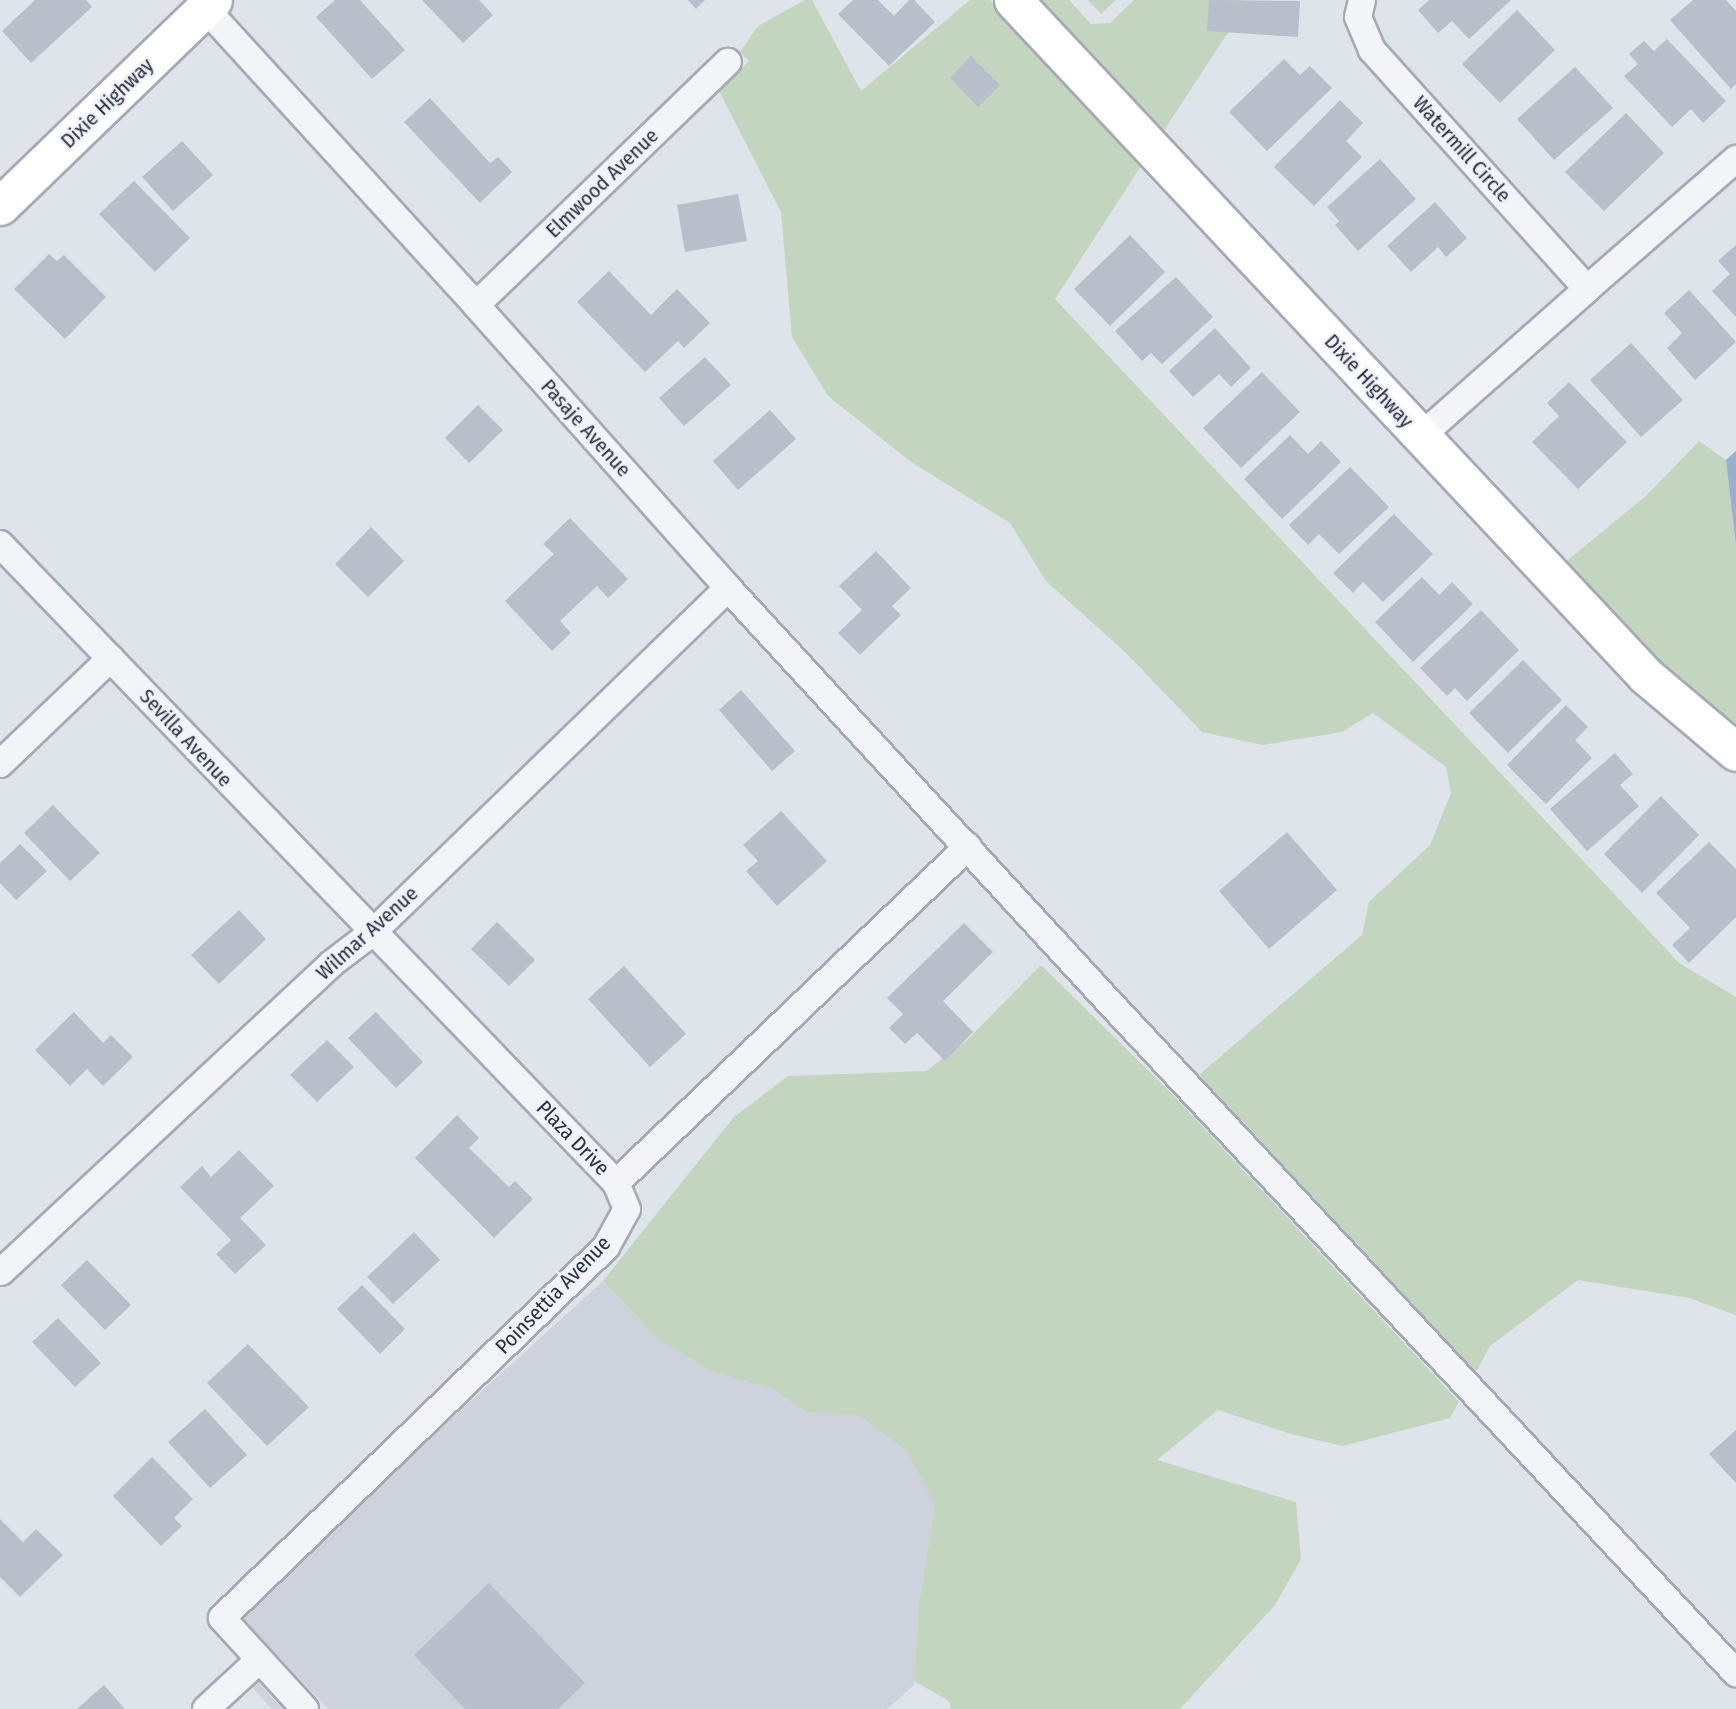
<!DOCTYPE html>
<html>
<head>
<meta charset="utf-8">
<style>
	body { margin:0 }
	#map { position:relative; width:1736px; height:1709px; overflow:hidden; background:#dfe3ea; font-family:"Fira Sans Condensed",sans-serif }
	div>[style] { position:absolute }
	.built>* { inset:0; background:#cdd2dc }
	.green>* { inset:0; background:#c4d5bf }
	.water>* { inset:0; background:#96b0ce }
	.building>* { inset:0; background:#b8bfca }
	.roads { filter:drop-shadow(2px 0 #a4aab5) drop-shadow(-2px 0 #a4aab5) drop-shadow(0 2px #a4aab5) drop-shadow(0 -2px #a4aab5) }
	.street>* { height:26px; margin:-13px; padding:0 13px; transform-origin:13px; border-radius:13px; background:#f2f4f8 }
	.secondary>* { height:37px; margin:-18.5px; padding:0 18.5px; transform-origin:18.5px; border-radius:18.5px; background:#fff }
	span { translate:-50% -50%; white-space:nowrap; text-align:center; line-height:1.15; -webkit-text-stroke:5px #eff2f7; paint-order:stroke }
	.street-label { font-size:21px; color:#263043 }
</style>
</head>
<body>
<div id="map">
	<div class="built">
		<i style="clip-path:polygon(603px 1281px,660px 1341px,713px 1372px,772px 1389px,807px 1413px,860px 1416px,907px 1452px,935px 1506px,919px 1603px,914px 1685px,887px 1709px,328px 1709px,243px 1618px,420px 1447px)"></i>
		<i style="clip-path:polygon(257px 1682px,283px 1709px,272px 1709px,252px 1687px)"></i>
	</div>
	<div class="green">
		<i style="clip-path:polygon(805px 0,812px 0,861px 91px,970px 0,990px 0,1143px 163px,1055px 299px,1679px 963px,1736px 997px,1736px 1315px,1689px 1298px,1578px 1280px,1490px 1346px,1476px 1372px,1199px 1075px,1362px 935px,1369px 902px,1430px 845px,1451px 793px,1446px 767px,1373px 713px,1342px 732px,1263px 745px,1202px 732px,1124px 651px,1046px 581px,1010px 523px,911px 462px,828px 396px,792px 337px,781px 212px,719px 91px,749px 61px,740px 52px,758px 26px)"></i>
		<i style="clip-path:polygon(1035px 0,1069px 0,1091px 24px,1110px 23px,1134px 0,1241px 0,1242px 11px,1161px 135px)"></i>
		<i style="clip-path:polygon(1088px 0,1116px 0,1101px 14px)"></i>
		<i style="clip-path:polygon(1699px 441px,1726px 460px,1736px 546px,1736px 730px,1656px 663px,1563px 564px,1647px 495px)"></i>
		<i style="clip-path:polygon(1041px 965px,1174px 1096px,1459px 1402px,1450px 1418px,1343px 1446px,1291px 1434px,1218px 1410px,1157px 1460px,1296px 1502px,1301px 1559px,1275px 1605px,1180px 1709px,951px 1709px,949px 1701px,914px 1681px,919px 1603px,935px 1506px,907px 1452px,860px 1416px,807px 1413px,772px 1389px,713px 1372px,660px 1341px,603px 1281px,734px 1117px,788px 1076px,926px 1071px,966px 1041px)"></i>
	</div>
	<div class="water">
		<i style="clip-path:polygon(1736px 451px,1736px 546px,1726px 460px)"></i>
	</div>
	<div class="building">
		<i style="clip-path:polygon(35px 0,86px 0,92px 7px,31px 63px,2px 31px)"></i>
		<i style="clip-path:polygon(335px 0,360px 0,405px 50px,372px 79px,316px 17px)"></i>
		<i style="clip-path:polygon(422px 0,479px 0,493px 15px,463px 43px)"></i>
		<i style="clip-path:polygon(688px 0,705px 0,696px 9px)"></i>
		<i style="clip-path:polygon(853px 0,878px 0,894px 16px,909px 0,914px 0,935px 22px,889px 66px,838px 14px)"></i>
		<i style="clip-path:polygon(1209px 0,1300px 1px,1298px 37px,1207px 31px)"></i>
		<i style="clip-path:polygon(1429px 0,1511px 0,1469px 39px,1452px 21px,1438px 33px,1418px 10px)"></i>
		<i style="clip-path:polygon(1693px 0,1726px 0,1736px 11px,1736px 84px,1731px 89px,1670px 20px)"></i>
		<i style="clip-path:polygon(1517px 10px,1555px 50px,1500px 103px,1462px 64px)"></i>
		<i style="clip-path:polygon(1667px 39px,1726px 101px,1703px 123px,1691px 109px,1672px 127px,1624px 76px,1638px 64px,1629px 54px,1644px 41px,1654px 51px)"></i>
		<i style="clip-path:polygon(971px 56px,1000px 85px,978px 107px,950px 78px)"></i>
		<i style="clip-path:polygon(1284px 59px,1300px 75px,1310px 66px,1332px 88px,1267px 151px,1229px 112px)"></i>
		<i style="clip-path:polygon(1575px 67px,1613px 108px,1554px 160px,1517px 119px)"></i>
		<i style="clip-path:polygon(430px 98px,490px 163px,498px 157px,512px 172px,480px 203px,404px 122px)"></i>
		<i style="clip-path:polygon(1340px 100px,1363px 123px,1346px 141px,1362px 157px,1314px 206px,1274px 167px)"></i>
		<i style="clip-path:polygon(1626px 113px,1664px 153px,1604px 211px,1565px 172px)"></i>
		<i style="clip-path:polygon(182px 141px,213px 175px,173px 211px,142px 177px)"></i>
		<i style="clip-path:polygon(1380px 159px,1416px 199px,1358px 251px,1335px 225px,1339px 221px,1327px 207px)"></i>
		<i style="clip-path:polygon(134px 181px,190px 238px,155px 272px,99px 214px)"></i>
		<i style="clip-path:polygon(738px 194px,747px 241px,685px 252px,677px 205px)"></i>
		<i style="clip-path:polygon(1435px 202px,1467px 238px,1446px 257px,1438px 247px,1411px 272px,1387px 246px)"></i>
		<i style="clip-path:polygon(1130px 235px,1165px 272px,1110px 326px,1074px 289px)"></i>
		<i style="clip-path:polygon(1736px 245px,1736px 317px,1712px 291px,1730px 274px,1718px 261px)"></i>
		<i style="clip-path:polygon(49px 254px,57px 261px,64px 255px,106px 297px,65px 339px,14px 289px)"></i>
		<i style="clip-path:polygon(609px 271px,651px 315px,677px 289px,710px 323px,684px 348px,678px 341px,645px 372px,577px 302px)"></i>
		<i style="clip-path:polygon(1176px 277px,1213px 317px,1162px 364px,1151px 353px,1142px 361px,1115px 331px)"></i>
		<i style="clip-path:polygon(1689px 290px,1736px 342px,1695px 380px,1667px 348px,1682px 333px,1664px 313px)"></i>
		<i style="clip-path:polygon(1215px 328px,1251px 368px,1231px 387px,1219px 374px,1193px 397px,1169px 371px)"></i>
		<i style="clip-path:polygon(1631px 343px,1683px 400px,1641px 437px,1590px 380px)"></i>
		<i style="clip-path:polygon(705px 357px,731px 385px,684px 426px,659px 398px)"></i>
		<i style="clip-path:polygon(1262px 372px,1300px 412px,1241px 468px,1203px 428px)"></i>
		<i style="clip-path:polygon(1569px 382px,1627px 442px,1578px 489px,1532px 442px,1559px 416px,1547px 403px)"></i>
		<i style="clip-path:polygon(478px 405px,503px 430px,469px 463px,445px 438px)"></i>
		<i style="clip-path:polygon(770px 410px,796px 439px,738px 490px,713px 461px)"></i>
		<i style="clip-path:polygon(1290px 435px,1308px 454px,1321px 441px,1341px 462px,1282px 519px,1244px 479px)"></i>
		<i style="clip-path:polygon(1350px 467px,1389px 507px,1339px 554px,1319px 534px,1308px 545px,1289px 525px)"></i>
		<i style="clip-path:polygon(1394px 514px,1433px 554px,1383px 602px,1363px 582px,1353px 593px,1333px 573px)"></i>
		<i style="clip-path:polygon(570px 518px,628px 579px,608px 598px,597px 586px,560px 621px,571px 633px,552px 651px,505px 601px,554px 554px,543px 544px)"></i>
		<i style="clip-path:polygon(371px 527px,404px 561px,368px 597px,335px 564px)"></i>
		<i style="clip-path:polygon(876px 551px,911px 588px,892px 606px,901px 615px,860px 655px,838px 633px,862px 610px,839px 586px)"></i>
		<i style="clip-path:polygon(1422px 577px,1439px 595px,1452px 582px,1473px 604px,1413px 662px,1375px 622px)"></i>
		<i style="clip-path:polygon(1481px 610px,1519px 650px,1467px 701px,1455px 688px,1447px 696px,1420px 668px)"></i>
		<i style="clip-path:polygon(1523px 660px,1562px 700px,1508px 753px,1469px 713px)"></i>
		<i style="clip-path:polygon(741px 690px,795px 751px,772px 771px,719px 710px)"></i>
		<i style="clip-path:polygon(1566px 705px,1588px 727px,1575px 740px,1592px 758px,1546px 804px,1507px 765px)"></i>
		<i style="clip-path:polygon(1615px 753px,1633px 774px,1620px 785px,1639px 806px,1587px 851px,1550px 809px)"></i>
		<i style="clip-path:polygon(1661px 796px,1699px 835px,1642px 893px,1604px 854px)"></i>
		<i style="clip-path:polygon(53px 805px,100px 853px,70px 881px,24px 833px)"></i>
		<i style="clip-path:polygon(781px 811px,827px 861px,777px 906px,746px 871px,758px 861px,743px 845px)"></i>
		<i style="clip-path:polygon(1287px 832px,1337px 890px,1269px 949px,1219px 891px)"></i>
		<i style="clip-path:polygon(1709px 842px,1736px 869px,1736px 917px,1689px 963px,1672px 945px,1690px 928px,1656px 893px)"></i>
		<i style="clip-path:polygon(20px 844px,47px 871px,16px 900px,0 883px,0 863px)"></i>
		<i style="clip-path:polygon(239px 910px,266px 939px,219px 984px,191px 955px)"></i>
		<i style="clip-path:polygon(497px 922px,535px 960px,509px 986px,471px 949px)"></i>
		<i style="clip-path:polygon(964px 923px,993px 952px,943px 1001px,973px 1032px,945px 1061px,917px 1033px,905px 1044px,889px 1028px,903px 1014px,887px 998px)"></i>
		<i style="clip-path:polygon(624px 966px,686px 1034px,650px 1067px,588px 999px)"></i>
		<i style="clip-path:polygon(74px 1012px,103px 1043px,111px 1035px,133px 1057px,103px 1086px,87px 1069px,70px 1086px,35px 1050px)"></i>
		<i style="clip-path:polygon(376px 1012px,423px 1062px,396px 1088px,348px 1038px)"></i>
		<i style="clip-path:polygon(327px 1040px,354px 1067px,317px 1102px,290px 1075px)"></i>
		<i style="clip-path:polygon(457px 1115px,479px 1138px,469px 1148px,509px 1187px,515px 1181px,533px 1199px,494px 1238px,415px 1158px)"></i>
		<i style="clip-path:polygon(239px 1150px,274px 1186px,240px 1218px,266px 1245px,235px 1274px,216px 1254px,231px 1240px,180px 1187px,202px 1166px,211px 1177px)"></i>
		<i style="clip-path:polygon(414px 1232px,440px 1260px,393px 1304px,367px 1277px)"></i>
		<i style="clip-path:polygon(87px 1260px,131px 1305px,105px 1330px,61px 1285px)"></i>
		<i style="clip-path:polygon(362px 1285px,405px 1329px,380px 1354px,337px 1309px)"></i>
		<i style="clip-path:polygon(58px 1318px,101px 1363px,75px 1387px,32px 1342px)"></i>
		<i style="clip-path:polygon(248px 1344px,309px 1407px,267px 1446px,207px 1383px)"></i>
		<i style="clip-path:polygon(205px 1409px,247px 1455px,210px 1488px,168px 1442px)"></i>
		<i style="clip-path:polygon(1736px 1430px,1736px 1483px,1709px 1454px)"></i>
		<i style="clip-path:polygon(152px 1457px,193px 1499px,174px 1518px,182px 1526px,161px 1546px,113px 1496px)"></i>
		<i style="clip-path:polygon(0 1519px,23px 1542px,36px 1529px,63px 1555px,20px 1597px,0 1577px)"></i>
		<i style="clip-path:polygon(489px 1583px,585px 1683px,558px 1709px,465px 1709px,414px 1655px)"></i>
		<i style="clip-path:polygon(104px 1685px,125px 1709px,77px 1709px)"></i>
	</div>
	<div class="roads">
		<div class="street">
			<i style="left:1362px;top:0;width:17px;rotate:103deg"></i>
			<i style="left:1358px;top:17px;width:36px;rotate:67deg"></i>
			<i style="left:1372px;top:50px;width:321px;rotate:48deg"></i>
			<i style="left:1587px;top:289px;width:198px;rotate:-41.1deg"></i>
			<i style="left:205px;top:8px;width:402px;rotate:47.6deg"></i>
			<i style="left:476px;top:305px;width:379px;rotate:48.3deg"></i>
			<i style="left:728px;top:588px;width:565px;rotate:47.37deg"></i>
			<i style="left:1111px;top:1004px;width:916px;rotate:46.95deg"></i>
			<i style="left:476px;top:305px;width:350px;rotate:-44deg"></i>
			<i style="left:1421px;top:436px;width:222px;rotate:-41.5deg"></i>
			<i style="left:0;top:544px;width:888px;rotate:46.05deg"></i>
			<i style="left:0;top:764px;width:153px;rotate:-43.7deg"></i>
			<i style="left:1px;top:1272px;width:451px;rotate:-43deg"></i>
			<i style="left:331px;top:964px;width:51px;rotate:-37.1deg"></i>
			<i style="left:372px;top:933px;width:496px;rotate:-44.1deg"></i>
			<i style="left:206px;top:1709px;width:71px;rotate:-42.7deg"></i>
			<i style="left:305px;top:1709px;width:123px;rotate:-132.4deg"></i>
			<i style="left:222px;top:1618px;width:534px;rotate:-44.01deg"></i>
			<i style="left:606px;top:1247px;width:43px;rotate:-61.1deg"></i>
			<i style="left:627px;top:1209px;width:28px;rotate:-113deg"></i>
			<i style="left:616px;top:1183px;width:487px;rotate:-43.7deg"></i>
		</div>
		<div class="secondary">
			<i style="left:1013px;top:0;width:925px;rotate:46.88deg"></i>
			<i style="left:1645px;top:675px;width:119px;rotate:40.2deg"></i>
			<i style="left:0;top:206px;width:296px;rotate:-44deg"></i>
		</div>
	</div>
	<div class="street-label">
		<span style="left:107px;top:103px;rotate:-44deg">Dixie Highway</span>
		<span style="left:1462px;top:149px;rotate:48deg">Watermill Circle</span>
		<span style="left:602px;top:183px;rotate:-44deg">Elmwood Avenue</span>
		<span style="left:1369px;top:381px;rotate:47deg">Dixie Highway</span>
		<span style="left:586px;top:428px;rotate:48deg">Pasaje Avenue</span>
		<span style="left:186px;top:738px;rotate:47deg">Sevilla Avenue</span>
		<span style="left:367px;top:933px;rotate:-42deg">Wilmar Avenue</span>
		<span style="left:573px;top:1138px;rotate:46deg">Plaza Drive</span>
		<span style="left:553px;top:1295px;rotate:-46deg">Poinsettia Avenue</span>
	</div>
</div>
</body>
</html>
